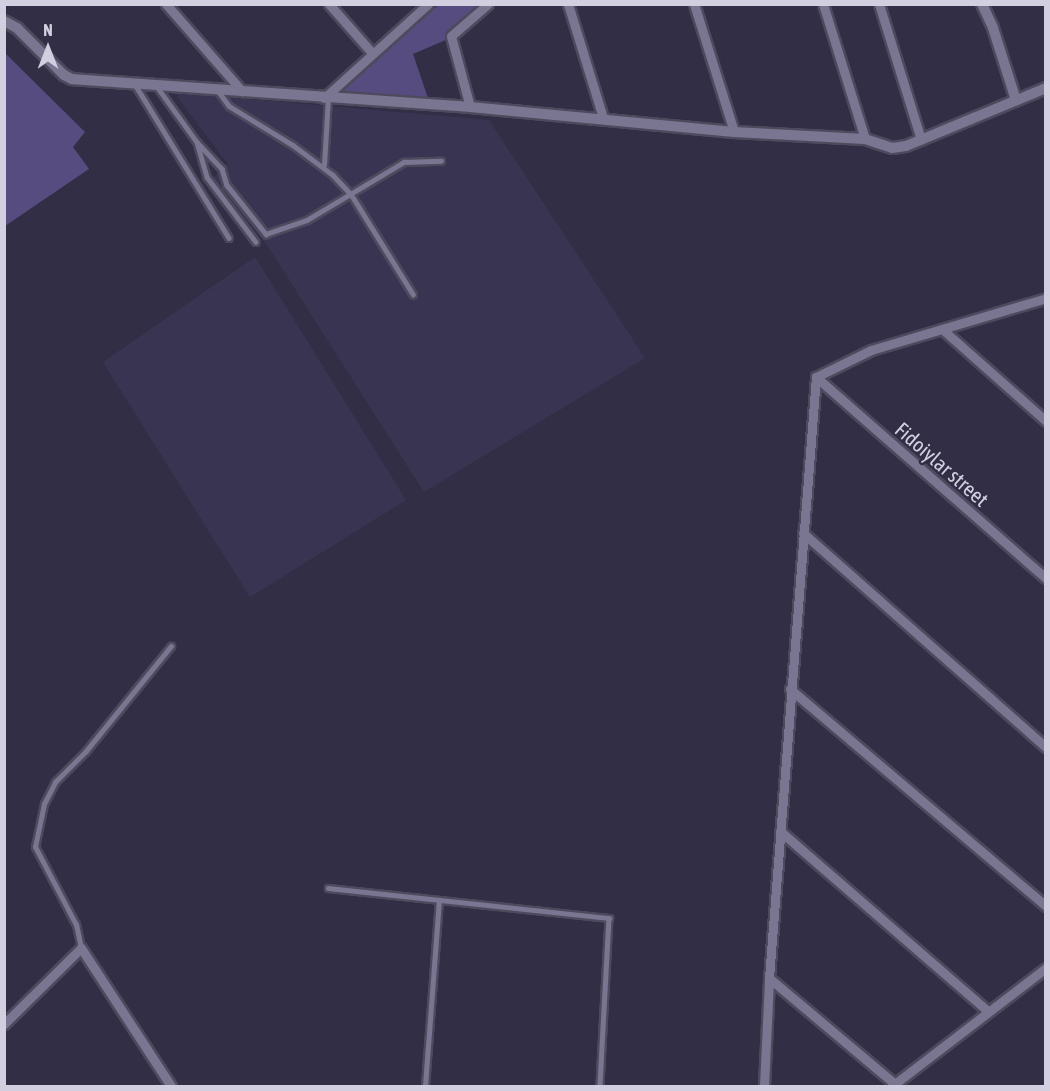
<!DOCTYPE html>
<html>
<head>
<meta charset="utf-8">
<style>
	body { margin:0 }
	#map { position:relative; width:1050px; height:1091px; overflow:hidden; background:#322e46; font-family:"Asap Condensed",sans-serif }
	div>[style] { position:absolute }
	.built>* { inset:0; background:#3a3453 }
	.green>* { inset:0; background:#564c7f }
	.roads { filter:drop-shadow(2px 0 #4e4a5e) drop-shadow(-2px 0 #4e4a5e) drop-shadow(0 2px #4e4a5e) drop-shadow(0 -2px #4e4a5e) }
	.service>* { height:4.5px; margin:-2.25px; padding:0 2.25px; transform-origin:2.25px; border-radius:2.25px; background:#7a7692 }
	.minor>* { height:9px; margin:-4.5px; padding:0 4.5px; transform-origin:4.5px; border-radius:4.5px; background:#7a7692 }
	.tertiary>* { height:10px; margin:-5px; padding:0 5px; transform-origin:5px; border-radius:5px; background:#7a7692 }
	span { translate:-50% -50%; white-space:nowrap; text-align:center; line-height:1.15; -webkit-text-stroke:4.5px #322e46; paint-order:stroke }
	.street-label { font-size:21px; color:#d2d0e0 }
	.frame { position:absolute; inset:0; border:6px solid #d2d0e0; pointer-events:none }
	.north { position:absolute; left:18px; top:18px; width:60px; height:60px; -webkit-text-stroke:4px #322e46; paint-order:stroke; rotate:0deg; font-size:16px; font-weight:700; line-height:24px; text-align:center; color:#d2d0e0 }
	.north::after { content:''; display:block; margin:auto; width:21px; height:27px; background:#d2d0e0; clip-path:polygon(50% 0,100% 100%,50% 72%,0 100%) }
</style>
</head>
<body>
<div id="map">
	<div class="built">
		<i style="clip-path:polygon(178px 93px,489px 120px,645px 358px,424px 492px,267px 245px,212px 179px,228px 164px,177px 97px)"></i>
		<i style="clip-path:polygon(255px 257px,406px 500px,250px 597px,103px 362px)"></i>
	</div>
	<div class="green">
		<i style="clip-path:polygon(438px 5px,481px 5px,446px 35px,448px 39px,413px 54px,428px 98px,340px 91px)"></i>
		<i style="clip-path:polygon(5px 53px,85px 132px,73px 147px,89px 169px,5px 226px)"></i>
	</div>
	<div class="roads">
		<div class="service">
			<i style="left:136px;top:86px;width:178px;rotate:58.5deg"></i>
			<i style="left:158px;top:88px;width:67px;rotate:54.2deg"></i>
			<i style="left:197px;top:142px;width:36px;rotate:74deg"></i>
			<i style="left:207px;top:177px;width:81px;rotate:53deg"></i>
			<i style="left:219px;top:92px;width:17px;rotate:54deg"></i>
			<i style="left:229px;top:106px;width:75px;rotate:31.4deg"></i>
			<i style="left:293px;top:145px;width:50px;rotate:36.9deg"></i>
			<i style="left:333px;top:175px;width:26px;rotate:47deg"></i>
			<i style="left:351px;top:194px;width:118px;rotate:58.2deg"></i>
			<i style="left:197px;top:142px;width:37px;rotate:47deg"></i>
			<i style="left:222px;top:169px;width:17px;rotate:73deg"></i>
			<i style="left:227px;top:185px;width:63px;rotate:51.5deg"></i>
			<i style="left:266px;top:234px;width:43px;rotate:-18.9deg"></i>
			<i style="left:307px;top:220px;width:113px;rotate:-30.9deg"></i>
			<i style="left:404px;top:162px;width:37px;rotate:-2deg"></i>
			<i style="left:324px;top:165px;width:67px;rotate:-86.6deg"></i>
			<i style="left:328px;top:888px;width:283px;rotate:6.1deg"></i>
			<i style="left:609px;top:918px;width:168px;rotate:93.1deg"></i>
			<i style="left:81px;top:948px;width:24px;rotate:-102deg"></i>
			<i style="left:76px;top:925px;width:88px;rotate:-117.7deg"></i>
			<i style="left:35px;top:847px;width:44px;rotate:-78.2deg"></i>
			<i style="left:44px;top:804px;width:25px;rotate:-63deg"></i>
			<i style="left:55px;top:782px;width:44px;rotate:-45deg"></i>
			<i style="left:86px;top:751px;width:135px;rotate:-51deg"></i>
			<i style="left:425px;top:1086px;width:186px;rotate:-85.7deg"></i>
		</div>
		<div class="minor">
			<i style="left:166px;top:4px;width:116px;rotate:48.9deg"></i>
			<i style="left:329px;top:4px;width:65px;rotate:48.7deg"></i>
			<i style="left:568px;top:4px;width:119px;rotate:72.9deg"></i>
			<i style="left:694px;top:4px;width:134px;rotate:72.6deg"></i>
			<i style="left:823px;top:4px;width:141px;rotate:72.7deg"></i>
			<i style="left:879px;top:4px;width:142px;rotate:72.8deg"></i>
			<i style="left:324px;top:98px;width:140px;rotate:-42.1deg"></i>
			<i style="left:470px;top:107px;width:73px;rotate:-105deg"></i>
			<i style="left:451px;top:36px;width:49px;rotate:-40.9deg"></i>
			<i style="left:942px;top:329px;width:139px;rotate:41.5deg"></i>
			<i style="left:816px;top:377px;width:305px;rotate:41.2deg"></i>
			<i style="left:816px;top:377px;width:61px;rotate:-26.1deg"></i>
			<i style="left:871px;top:350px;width:183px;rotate:-16.5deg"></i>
			<i style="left:803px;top:533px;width:324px;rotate:41.4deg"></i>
			<i style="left:790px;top:689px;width:336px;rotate:40.3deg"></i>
			<i style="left:780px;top:831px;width:275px;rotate:40.9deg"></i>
			<i style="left:769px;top:978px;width:165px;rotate:40.1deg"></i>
			<i style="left:4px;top:1024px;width:108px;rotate:-44.6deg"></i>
			<i style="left:81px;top:948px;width:165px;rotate:56.9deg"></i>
			<i style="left:764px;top:1086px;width:108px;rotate:-87.3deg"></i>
			<i style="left:769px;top:978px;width:603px;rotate:-85.53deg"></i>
			<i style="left:892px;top:1086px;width:194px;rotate:-37.5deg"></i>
		</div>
		<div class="tertiary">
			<i style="left:982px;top:4px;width:26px;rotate:65deg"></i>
			<i style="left:993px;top:28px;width:76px;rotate:72.3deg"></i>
			<i style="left:4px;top:21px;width:15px;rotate:28deg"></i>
			<i style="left:17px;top:28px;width:66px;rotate:45deg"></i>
			<i style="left:64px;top:75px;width:9px;rotate:27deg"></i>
			<i style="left:72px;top:79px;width:399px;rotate:4deg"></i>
			<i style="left:470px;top:107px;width:265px;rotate:5.4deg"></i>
			<i style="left:734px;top:132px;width:131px;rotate:3.1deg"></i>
			<i style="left:865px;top:139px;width:28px;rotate:18deg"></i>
			<i style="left:892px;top:148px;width:14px;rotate:-8deg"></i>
			<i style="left:906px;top:146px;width:152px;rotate:-22.5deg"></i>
		</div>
	</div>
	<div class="street-label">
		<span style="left:942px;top:464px;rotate:41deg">Fidoiylar street</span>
	</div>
	<div class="frame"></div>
	<div class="north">N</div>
</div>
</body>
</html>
